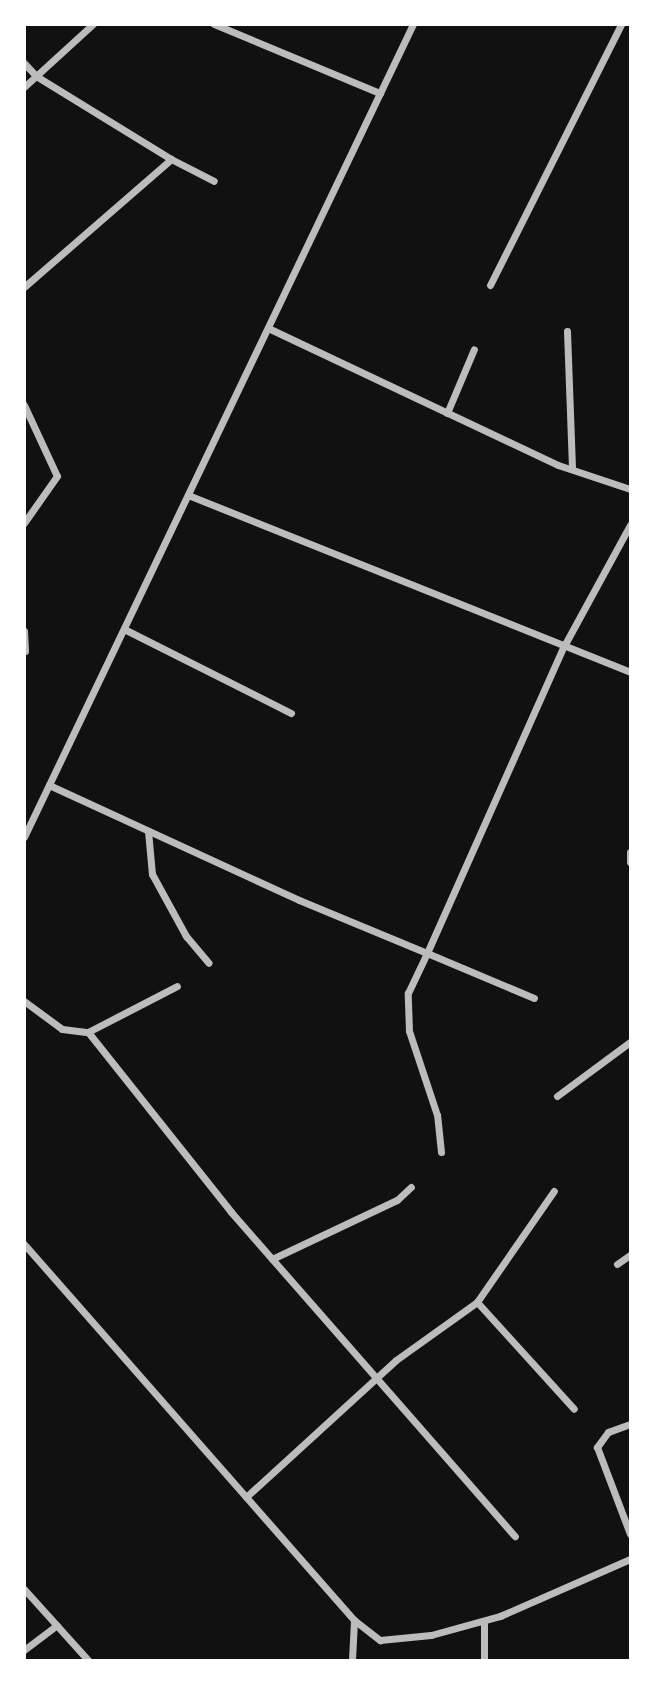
<!DOCTYPE html>
<html>
<head>
<meta charset="utf-8">
<style>
	body { margin:0 }
	#map { position:relative; width:655px; height:1685px; overflow:hidden; background:#111; font-family:Ubuntu,sans-serif }
	div>[style] { position:absolute }
	.minor>* { height:7px; margin:-3.5px; padding:0 3.5px; transform-origin:3.5px; border-radius:3.5px; background:#bcbcbc }
	span { translate:-50% -50%; white-space:nowrap; text-align:center; line-height:1.15; -webkit-text-stroke:5px #fff; paint-order:stroke }
	.frame { position:absolute; inset:0; border:26px solid #fff; pointer-events:none }
</style>
</head>
<body>
<div id="map">
	<div class="minor">
		<i style="left:214px;top:24px;width:180px;rotate:22.6deg"></i>
		<i style="left:24px;top:63px;width:18px;rotate:47deg"></i>
		<i style="left:36px;top:76px;width:158px;rotate:31.6deg"></i>
		<i style="left:171px;top:159px;width:48px;rotate:27.1deg"></i>
		<i style="left:24px;top:87px;width:93px;rotate:-42.4deg"></i>
		<i style="left:490px;top:285px;width:292px;rotate:-63.3deg"></i>
		<i style="left:24px;top:287px;width:195px;rotate:-41deg"></i>
		<i style="left:268px;top:328px;width:321px;rotate:25.3deg"></i>
		<i style="left:558px;top:465px;width:76px;rotate:18.4deg"></i>
		<i style="left:567px;top:331px;width:138px;rotate:87.9deg"></i>
		<i style="left:24px;top:405px;width:78px;rotate:65.1deg"></i>
		<i style="left:57px;top:476px;width:57px;rotate:125.1deg"></i>
		<i style="left:447px;top:413px;width:69px;rotate:-67.1deg"></i>
		<i style="left:188px;top:495px;width:476px;rotate:21.8deg"></i>
		<i style="left:124px;top:629px;width:187px;rotate:26.7deg"></i>
		<i style="left:24px;top:631px;width:20px;rotate:87deg"></i>
		<i style="left:49px;top:785px;width:275px;rotate:24.7deg"></i>
		<i style="left:299px;top:900px;width:139px;rotate:22.5deg"></i>
		<i style="left:427px;top:953px;width:336px;rotate:-66deg"></i>
		<i style="left:564px;top:646px;width:138px;rotate:-61.4deg"></i>
		<i style="left:148px;top:831px;width:43px;rotate:84.7deg"></i>
		<i style="left:152px;top:874px;width:71px;rotate:61.3deg"></i>
		<i style="left:186px;top:936px;width:35px;rotate:50deg"></i>
		<i style="left:24px;top:837px;width:901px;rotate:-64.43deg"></i>
		<i style="left:630px;top:852px;width:10px;rotate:90deg"></i>
		<i style="left:24px;top:1001px;width:47px;rotate:36.4deg"></i>
		<i style="left:62px;top:1029px;width:26px;rotate:7deg"></i>
		<i style="left:88px;top:1032px;width:100px;rotate:-27.3deg"></i>
		<i style="left:88px;top:1032px;width:230px;rotate:51.5deg"></i>
		<i style="left:231px;top:1212px;width:431px;rotate:48.8deg"></i>
		<i style="left:557px;top:1096px;width:91px;rotate:-36.5deg"></i>
		<i style="left:441px;top:1152px;width:37px;rotate:-96deg"></i>
		<i style="left:437px;top:1115px;width:89px;rotate:-108.4deg"></i>
		<i style="left:409px;top:1031px;width:38px;rotate:-92deg"></i>
		<i style="left:408px;top:993px;width:44px;rotate:-64.6deg"></i>
		<i style="left:427px;top:953px;width:116px;rotate:22.8deg"></i>
		<i style="left:24px;top:1244px;width:500px;rotate:48.73deg"></i>
		<i style="left:354px;top:1620px;width:33px;rotate:38deg"></i>
		<i style="left:380px;top:1640px;width:51px;rotate:-5.6deg"></i>
		<i style="left:431px;top:1635px;width:72px;rotate:-15.4deg"></i>
		<i style="left:500px;top:1616px;width:142px;rotate:-23.7deg"></i>
		<i style="left:272px;top:1259px;width:138px;rotate:-25.3deg"></i>
		<i style="left:397px;top:1200px;width:19px;rotate:-43deg"></i>
		<i style="left:617px;top:1264px;width:16px;rotate:-35deg"></i>
		<i style="left:477px;top:1302px;width:144px;rotate:47.8deg"></i>
		<i style="left:630px;top:1424px;width:23px;rotate:160deg"></i>
		<i style="left:608px;top:1432px;width:19px;rotate:126deg"></i>
		<i style="left:597px;top:1447px;width:93px;rotate:69.2deg"></i>
		<i style="left:246px;top:1497px;width:203px;rotate:-42.4deg"></i>
		<i style="left:396px;top:1360px;width:100px;rotate:-35.6deg"></i>
		<i style="left:477px;top:1302px;width:135px;rotate:-55.3deg"></i>
		<i style="left:24px;top:1589px;width:96px;rotate:48deg"></i>
		<i style="left:24px;top:1650px;width:41px;rotate:-37.1deg"></i>
		<i style="left:352px;top:1660px;width:40px;rotate:-87.1deg"></i>
		<i style="left:484px;top:1660px;width:39px;rotate:-90deg"></i>
	</div>
	<div class="frame"></div>
</div>
</body>
</html>
